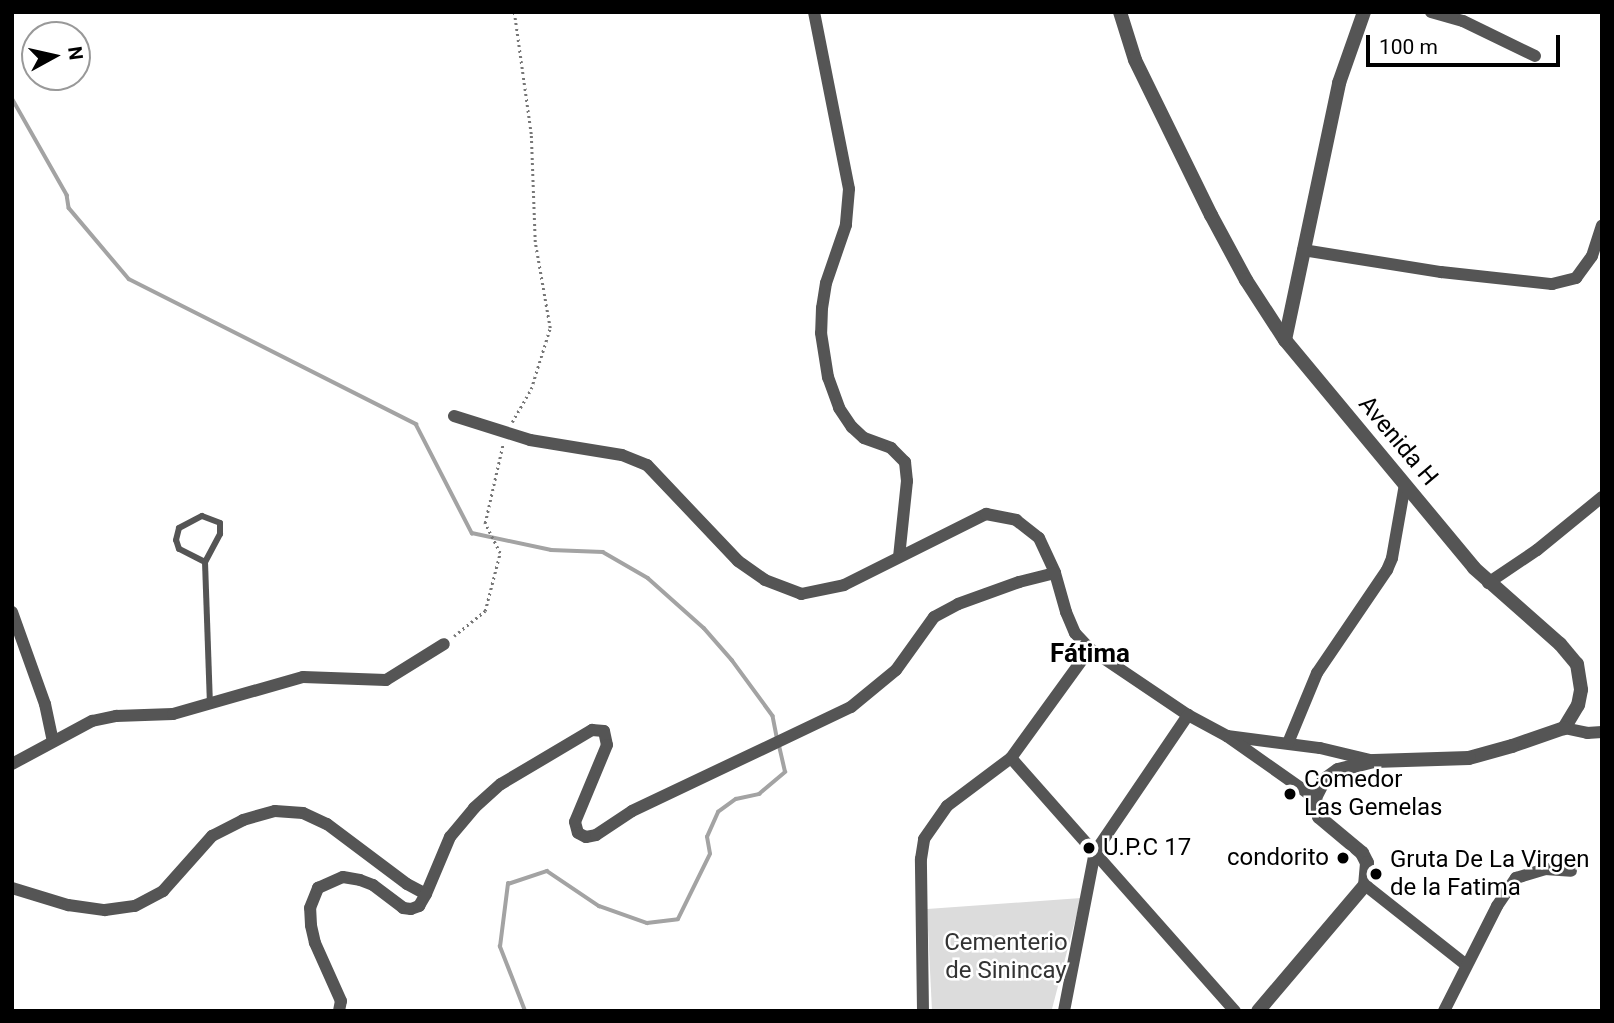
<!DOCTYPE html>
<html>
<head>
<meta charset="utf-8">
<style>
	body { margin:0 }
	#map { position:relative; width:1614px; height:1023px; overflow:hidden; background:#fff; font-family:Roboto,sans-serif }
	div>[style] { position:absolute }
	.green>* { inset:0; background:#dcdcdc }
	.stream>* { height:3.5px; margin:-1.75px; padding:0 1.75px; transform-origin:1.75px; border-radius:1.75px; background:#a3a3a3 }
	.path>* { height:2.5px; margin-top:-1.25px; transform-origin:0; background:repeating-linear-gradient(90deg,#777 0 2px,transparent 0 5.5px) }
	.service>* { height:6px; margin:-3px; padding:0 3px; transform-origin:3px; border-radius:3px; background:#555 }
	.minor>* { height:12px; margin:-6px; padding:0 6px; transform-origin:6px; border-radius:6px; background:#555 }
	.tertiary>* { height:14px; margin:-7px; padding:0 7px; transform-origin:7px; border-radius:7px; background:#555 }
	.dots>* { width:19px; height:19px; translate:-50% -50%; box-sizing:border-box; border:4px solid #fff; border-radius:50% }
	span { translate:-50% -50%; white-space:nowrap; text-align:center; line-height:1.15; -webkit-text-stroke:5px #fff; paint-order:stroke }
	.street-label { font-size:24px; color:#000 }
	.poi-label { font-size:24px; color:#000 }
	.left { translate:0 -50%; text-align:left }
	.right { translate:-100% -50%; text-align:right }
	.park-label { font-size:24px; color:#333 }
	.neighbourhood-label { font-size:26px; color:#000; font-weight:700 }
	.frame { position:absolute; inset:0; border:14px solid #000; pointer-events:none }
	.north { position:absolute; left:21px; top:21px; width:70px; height:70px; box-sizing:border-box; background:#fff; border:2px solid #999; border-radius:50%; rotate:82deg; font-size:19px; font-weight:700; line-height:28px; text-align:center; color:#000 }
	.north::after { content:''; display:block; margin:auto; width:24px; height:32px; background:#000; clip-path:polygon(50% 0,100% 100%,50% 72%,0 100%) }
	.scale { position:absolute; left:1366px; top:35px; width:194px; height:32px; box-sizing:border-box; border:4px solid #000; border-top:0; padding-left:9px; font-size:21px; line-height:24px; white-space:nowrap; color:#000; -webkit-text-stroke:5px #fff; paint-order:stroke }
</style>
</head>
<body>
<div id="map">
	<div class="green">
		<i style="clip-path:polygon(1081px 898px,1052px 1009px,932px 1011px,927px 909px)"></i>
	</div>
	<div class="stream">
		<i style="left:12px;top:98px;width:112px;rotate:60.4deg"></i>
		<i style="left:67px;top:195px;width:13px;rotate:81deg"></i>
		<i style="left:69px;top:208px;width:93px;rotate:49.8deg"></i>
		<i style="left:129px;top:279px;width:322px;rotate:26.8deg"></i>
		<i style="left:416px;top:424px;width:123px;rotate:62.8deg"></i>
		<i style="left:472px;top:533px;width:81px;rotate:12.1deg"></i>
		<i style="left:551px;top:550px;width:52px;rotate:2.2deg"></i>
		<i style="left:603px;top:552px;width:52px;rotate:30deg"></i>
		<i style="left:648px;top:578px;width:75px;rotate:41.8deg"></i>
		<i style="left:704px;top:628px;width:43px;rotate:48.8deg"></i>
		<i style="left:732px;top:660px;width:69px;rotate:53.8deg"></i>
		<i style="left:773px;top:716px;width:21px;rotate:79deg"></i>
		<i style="left:525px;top:1011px;width:69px;rotate:-111.3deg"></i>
		<i style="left:500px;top:947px;width:64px;rotate:-82.8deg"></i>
		<i style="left:508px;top:884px;width:41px;rotate:-18.4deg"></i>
		<i style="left:547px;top:871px;width:63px;rotate:33.9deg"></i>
		<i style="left:599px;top:906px;width:51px;rotate:19.5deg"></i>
		<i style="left:647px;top:923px;width:31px;rotate:-7deg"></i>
		<i style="left:678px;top:919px;width:72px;rotate:-63.8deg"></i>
		<i style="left:710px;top:854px;width:17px;rotate:-100deg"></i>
		<i style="left:707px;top:837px;width:27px;rotate:-66deg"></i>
		<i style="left:718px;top:812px;width:22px;rotate:-36deg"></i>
		<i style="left:736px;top:799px;width:24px;rotate:-12deg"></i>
		<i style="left:759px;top:794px;width:34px;rotate:-40deg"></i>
		<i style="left:785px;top:772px;width:28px;rotate:-103deg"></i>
	</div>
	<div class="path">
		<i style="left:512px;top:422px;width:38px;rotate:-60deg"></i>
		<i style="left:531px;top:389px;width:64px;rotate:-72.7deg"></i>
		<i style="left:550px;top:328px;width:87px;rotate:-99.9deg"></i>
		<i style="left:535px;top:242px;width:108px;rotate:-92.1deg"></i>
		<i style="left:531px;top:134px;width:123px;rotate:-97.9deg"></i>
		<i style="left:454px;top:636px;width:40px;rotate:-39deg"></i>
		<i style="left:485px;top:611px;width:60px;rotate:-75.5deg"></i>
		<i style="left:500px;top:553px;width:34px;rotate:-117deg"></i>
		<i style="left:485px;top:523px;width:81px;rotate:-77.2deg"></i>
	</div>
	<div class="service">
		<i style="left:205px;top:562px;width:29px;rotate:-153deg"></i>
		<i style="left:179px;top:549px;width:9px;rotate:-108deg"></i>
		<i style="left:176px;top:540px;width:12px;rotate:-76deg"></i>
		<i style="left:179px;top:528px;width:26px;rotate:-28deg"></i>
		<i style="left:202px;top:516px;width:19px;rotate:21deg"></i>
		<i style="left:220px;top:523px;width:11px;rotate:90deg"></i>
		<i style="left:220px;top:534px;width:32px;rotate:118deg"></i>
		<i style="left:205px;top:562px;width:140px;rotate:88deg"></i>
	</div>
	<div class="minor">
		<i style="left:814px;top:12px;width:180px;rotate:78.8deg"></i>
		<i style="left:849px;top:189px;width:36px;rotate:95deg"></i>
		<i style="left:846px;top:225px;width:61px;rotate:109deg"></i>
		<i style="left:826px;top:283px;width:25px;rotate:99deg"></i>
		<i style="left:822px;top:308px;width:25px;rotate:92deg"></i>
		<i style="left:821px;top:333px;width:45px;rotate:81deg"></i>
		<i style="left:828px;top:377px;width:33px;rotate:70deg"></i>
		<i style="left:839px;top:408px;width:23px;rotate:56deg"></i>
		<i style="left:852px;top:427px;width:16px;rotate:43deg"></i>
		<i style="left:864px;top:438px;width:29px;rotate:20deg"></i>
		<i style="left:891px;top:448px;width:20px;rotate:45deg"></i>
		<i style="left:905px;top:462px;width:19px;rotate:84deg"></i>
		<i style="left:907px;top:481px;width:76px;rotate:96deg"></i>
		<i style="left:1431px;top:12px;width:33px;rotate:16deg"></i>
		<i style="left:1463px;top:21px;width:80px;rotate:25.9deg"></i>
		<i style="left:1303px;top:250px;width:140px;rotate:9.1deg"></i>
		<i style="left:1441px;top:272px;width:112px;rotate:6.2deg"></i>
		<i style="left:1552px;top:284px;width:25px;rotate:-14deg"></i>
		<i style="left:1576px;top:278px;width:27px;rotate:-54deg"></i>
		<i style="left:1592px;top:256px;width:32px;rotate:-72deg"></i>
		<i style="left:454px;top:416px;width:80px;rotate:17.5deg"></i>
		<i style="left:530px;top:440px;width:93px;rotate:9.3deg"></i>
		<i style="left:622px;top:455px;width:27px;rotate:22deg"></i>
		<i style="left:647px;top:465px;width:132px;rotate:46.5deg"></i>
		<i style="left:738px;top:561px;width:33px;rotate:35deg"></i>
		<i style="left:765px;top:580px;width:39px;rotate:21deg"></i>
		<i style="left:801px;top:594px;width:44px;rotate:-11.8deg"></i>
		<i style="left:844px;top:585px;width:159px;rotate:-26.6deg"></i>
		<i style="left:986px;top:514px;width:31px;rotate:11deg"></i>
		<i style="left:1016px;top:520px;width:29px;rotate:38deg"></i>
		<i style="left:1039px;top:538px;width:38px;rotate:65deg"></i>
		<i style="left:1488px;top:583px;width:59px;rotate:-34deg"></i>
		<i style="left:1537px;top:550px;width:84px;rotate:-39.2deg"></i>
		<i style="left:12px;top:612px;width:98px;rotate:70.3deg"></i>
		<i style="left:45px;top:704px;width:38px;rotate:78deg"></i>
		<i style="left:1564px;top:728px;width:24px;rotate:12deg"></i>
		<i style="left:1587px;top:733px;width:15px;rotate:-4deg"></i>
		<i style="left:1227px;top:736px;width:94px;rotate:7.4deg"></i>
		<i style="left:1320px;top:748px;width:56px;rotate:13.5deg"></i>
		<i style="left:1288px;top:743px;width:76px;rotate:-67.5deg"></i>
		<i style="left:1317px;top:673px;width:125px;rotate:-55.8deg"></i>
		<i style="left:1387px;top:570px;width:13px;rotate:-67deg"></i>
		<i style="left:1392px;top:558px;width:75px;rotate:-80deg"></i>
		<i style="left:1011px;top:758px;width:338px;rotate:48.5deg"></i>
		<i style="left:12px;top:764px;width:91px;rotate:-28.3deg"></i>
		<i style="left:92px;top:721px;width:25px;rotate:-12deg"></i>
		<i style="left:116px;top:716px;width:57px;rotate:-2deg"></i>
		<i style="left:173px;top:714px;width:135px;rotate:-15.9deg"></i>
		<i style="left:303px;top:677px;width:83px;rotate:2.1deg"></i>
		<i style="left:386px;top:680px;width:68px;rotate:-31.8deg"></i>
		<i style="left:1365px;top:885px;width:127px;rotate:38.3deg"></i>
		<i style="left:12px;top:888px;width:59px;rotate:16.9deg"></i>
		<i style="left:68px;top:905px;width:37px;rotate:8deg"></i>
		<i style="left:105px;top:910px;width:30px;rotate:-8deg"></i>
		<i style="left:135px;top:906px;width:32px;rotate:-28deg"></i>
		<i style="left:163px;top:891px;width:74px;rotate:-48.3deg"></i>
		<i style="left:212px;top:836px;width:35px;rotate:-27deg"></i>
		<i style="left:243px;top:820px;width:33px;rotate:-16deg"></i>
		<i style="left:275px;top:811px;width:28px;rotate:4deg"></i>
		<i style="left:303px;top:813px;width:26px;rotate:25deg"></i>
		<i style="left:327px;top:824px;width:100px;rotate:36.9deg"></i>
		<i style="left:407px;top:884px;width:21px;rotate:28deg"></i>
		<i style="left:426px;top:894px;width:62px;rotate:-67.2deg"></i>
		<i style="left:450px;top:837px;width:38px;rotate:-50deg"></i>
		<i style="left:474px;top:808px;width:36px;rotate:-42deg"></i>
		<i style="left:501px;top:784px;width:106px;rotate:-30.7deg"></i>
		<i style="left:592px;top:730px;width:12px;rotate:5deg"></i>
		<i style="left:604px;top:731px;width:14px;rotate:78deg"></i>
		<i style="left:607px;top:745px;width:83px;rotate:112.6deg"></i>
		<i style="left:575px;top:822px;width:11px;rotate:75deg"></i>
		<i style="left:578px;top:833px;width:9px;rotate:27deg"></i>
		<i style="left:586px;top:837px;width:10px;rotate:-11deg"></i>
		<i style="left:596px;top:835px;width:43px;rotate:-33.7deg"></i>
		<i style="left:632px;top:811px;width:242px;rotate:-25.4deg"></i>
		<i style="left:851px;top:707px;width:58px;rotate:-39.4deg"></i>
		<i style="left:896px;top:670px;width:65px;rotate:-54.4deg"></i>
		<i style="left:934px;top:617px;width:27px;rotate:-28deg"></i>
		<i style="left:958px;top:604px;width:65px;rotate:-19.8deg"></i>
		<i style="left:1019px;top:582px;width:37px;rotate:-14deg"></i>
		<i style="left:1055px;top:573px;width:41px;rotate:74.2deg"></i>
		<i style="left:1066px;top:612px;width:23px;rotate:67deg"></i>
		<i style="left:1075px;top:633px;width:22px;rotate:47deg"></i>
		<i style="left:1090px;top:649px;width:118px;rotate:34deg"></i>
		<i style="left:1188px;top:715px;width:44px;rotate:28.3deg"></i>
		<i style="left:1227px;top:736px;width:108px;rotate:35.2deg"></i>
		<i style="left:339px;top:1011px;width:10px;rotate:-79deg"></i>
		<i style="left:341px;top:1001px;width:64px;rotate:-114.1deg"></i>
		<i style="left:315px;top:943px;width:18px;rotate:-103deg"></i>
		<i style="left:311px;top:925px;width:17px;rotate:-93deg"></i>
		<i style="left:310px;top:908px;width:22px;rotate:-68deg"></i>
		<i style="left:318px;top:888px;width:27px;rotate:-24deg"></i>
		<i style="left:343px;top:877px;width:17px;rotate:10deg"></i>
		<i style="left:360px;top:880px;width:14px;rotate:21deg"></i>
		<i style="left:373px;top:885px;width:38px;rotate:37deg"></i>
		<i style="left:403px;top:908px;width:8px;rotate:7deg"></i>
		<i style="left:411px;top:909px;width:9px;rotate:-21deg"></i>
		<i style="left:419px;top:906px;width:14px;rotate:-60deg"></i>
		<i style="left:923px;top:1011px;width:152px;rotate:-90.8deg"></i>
		<i style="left:921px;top:859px;width:20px;rotate:-81deg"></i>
		<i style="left:924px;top:839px;width:40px;rotate:-55.1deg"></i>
		<i style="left:947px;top:806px;width:80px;rotate:-36.9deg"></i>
		<i style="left:1011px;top:758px;width:135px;rotate:-54.1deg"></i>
		<i style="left:1064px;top:1011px;width:162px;rotate:-79deg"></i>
		<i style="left:1095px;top:852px;width:166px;rotate:-55.8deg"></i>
		<i style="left:1444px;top:1011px;width:118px;rotate:-63.2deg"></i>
		<i style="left:1497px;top:906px;width:34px;rotate:-56deg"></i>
		<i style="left:1516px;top:878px;width:30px;rotate:-17deg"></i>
		<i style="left:1545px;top:869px;width:26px;rotate:4deg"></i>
	</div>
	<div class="tertiary">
		<i style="left:1120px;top:12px;width:50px;rotate:72.6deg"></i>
		<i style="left:1135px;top:60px;width:173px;rotate:63.9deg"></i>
		<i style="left:1211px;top:215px;width:74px;rotate:61.7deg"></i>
		<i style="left:1246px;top:280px;width:72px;rotate:57deg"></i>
		<i style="left:1285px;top:340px;width:296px;rotate:50.3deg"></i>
		<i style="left:1474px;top:568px;width:115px;rotate:41.5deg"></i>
		<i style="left:1560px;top:644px;width:26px;rotate:50deg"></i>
		<i style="left:1577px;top:664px;width:26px;rotate:81deg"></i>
		<i style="left:1581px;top:690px;width:15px;rotate:101deg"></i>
		<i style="left:1578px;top:705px;width:27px;rotate:121deg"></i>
		<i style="left:1564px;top:728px;width:55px;rotate:160.9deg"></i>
		<i style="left:1512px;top:746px;width:45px;rotate:164.4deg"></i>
		<i style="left:1469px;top:758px;width:95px;rotate:178.2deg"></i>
		<i style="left:1374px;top:761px;width:37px;rotate:166deg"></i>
		<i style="left:1338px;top:770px;width:17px;rotate:144deg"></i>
		<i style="left:1324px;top:780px;width:20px;rotate:117deg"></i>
		<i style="left:1315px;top:798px;width:19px;rotate:78deg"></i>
		<i style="left:1319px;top:817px;width:56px;rotate:39.9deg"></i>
		<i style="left:1362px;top:853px;width:11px;rotate:63deg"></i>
		<i style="left:1367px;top:863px;width:22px;rotate:95deg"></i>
		<i style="left:1365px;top:885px;width:165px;rotate:130.3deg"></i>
		<i style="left:1285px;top:340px;width:263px;rotate:-78.1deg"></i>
		<i style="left:1339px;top:83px;width:75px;rotate:-70.6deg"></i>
	</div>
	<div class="dots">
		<i style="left:1290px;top:794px;background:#000"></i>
		<i style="left:1089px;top:848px;background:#000"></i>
		<i style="left:1343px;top:858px;background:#000"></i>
		<i style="left:1376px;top:874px;background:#000"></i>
	</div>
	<div class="street-label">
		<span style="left:1398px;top:441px;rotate:50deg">Avenida H</span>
	</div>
	<div class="poi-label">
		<span class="left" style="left:1304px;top:794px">Comedor<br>Las Gemelas</span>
		<span class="left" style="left:1103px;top:848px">U.P.C 17</span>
		<span class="right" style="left:1329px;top:858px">condorito</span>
		<span class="left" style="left:1390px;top:874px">Gruta De La Virgen<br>de la Fatima</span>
	</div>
	<div class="park-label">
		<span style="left:1006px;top:957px">Cementerio<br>de Sinincay</span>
	</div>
	<div class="neighbourhood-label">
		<span style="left:1090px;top:654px">Fátima</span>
	</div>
	<div class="frame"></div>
	<div class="north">N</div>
	<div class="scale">100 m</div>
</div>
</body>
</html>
